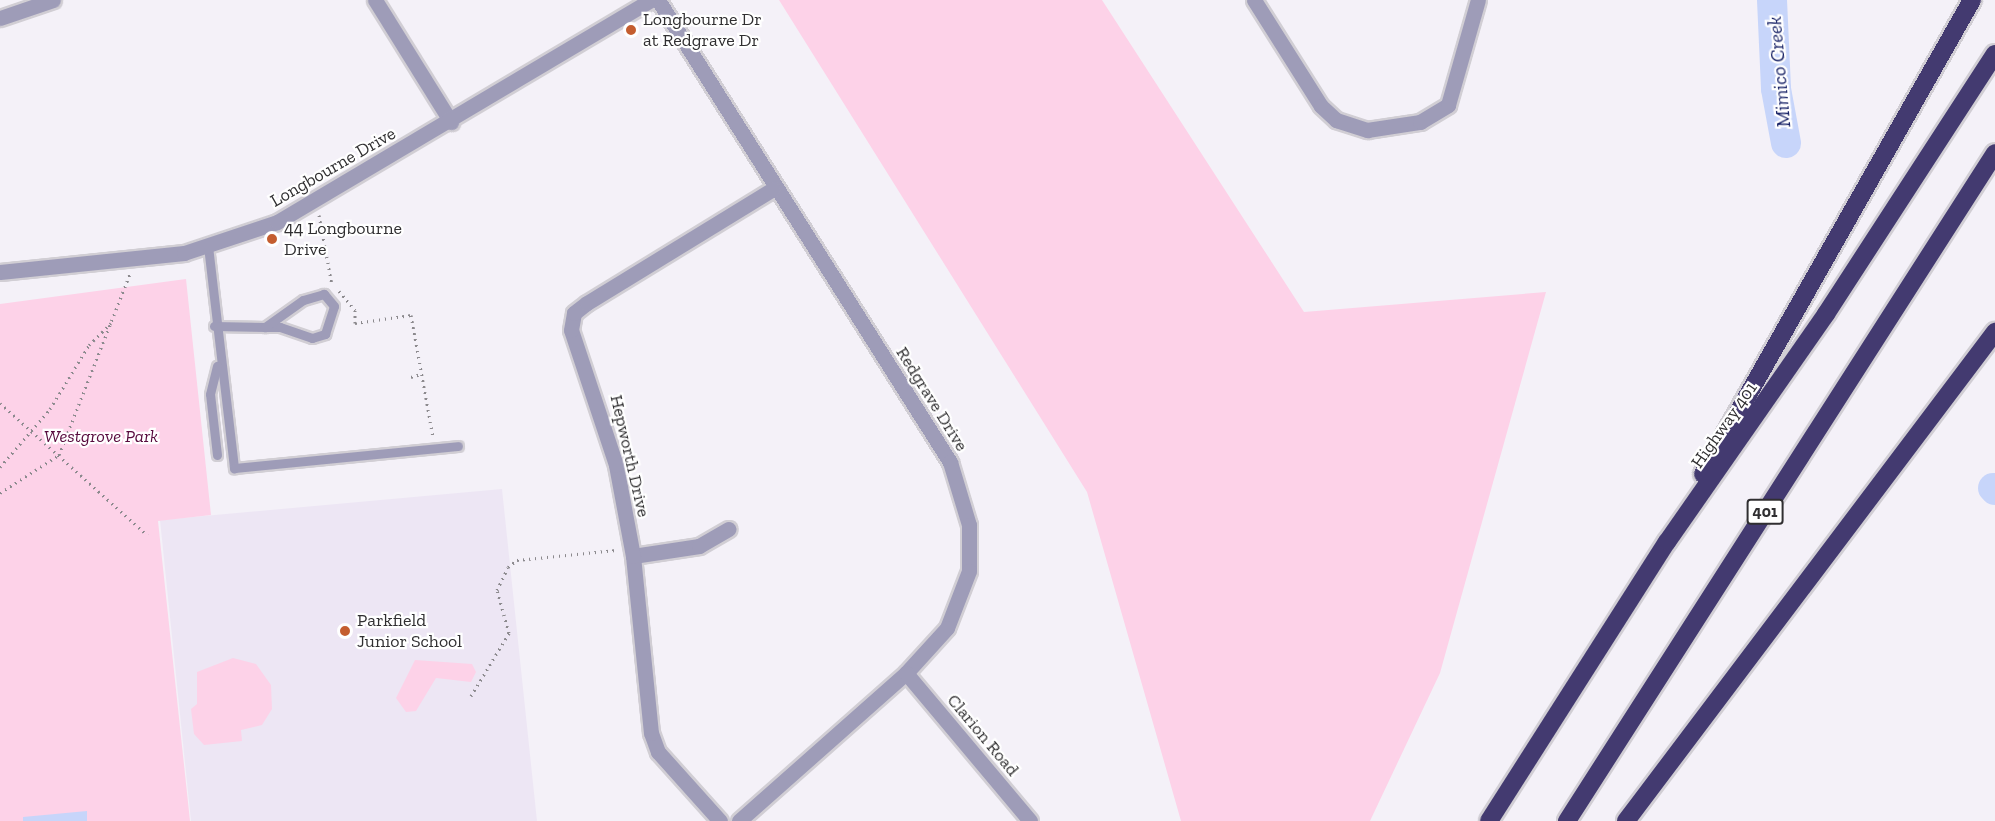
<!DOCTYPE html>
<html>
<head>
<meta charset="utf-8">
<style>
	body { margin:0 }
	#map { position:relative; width:1995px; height:821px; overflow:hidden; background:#f4f1f8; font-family:"Zilla Slab",serif }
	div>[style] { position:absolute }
	.built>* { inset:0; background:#ede6f4 }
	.green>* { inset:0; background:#fdd2e8 }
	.water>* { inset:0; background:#c7d5fa }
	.stream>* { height:5px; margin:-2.5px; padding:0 2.5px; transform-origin:2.5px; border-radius:2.5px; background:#c7d5fa }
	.river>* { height:30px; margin:-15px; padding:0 15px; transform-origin:15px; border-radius:15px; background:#c7d5fa }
	.path>* { height:3px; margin-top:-1.5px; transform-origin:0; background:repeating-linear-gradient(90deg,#8c8a8e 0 1.5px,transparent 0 6px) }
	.roads { filter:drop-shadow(2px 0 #d1ced4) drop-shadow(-2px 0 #d1ced4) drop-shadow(0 2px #d1ced4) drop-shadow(0 -2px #d1ced4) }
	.service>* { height:9px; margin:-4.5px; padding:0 4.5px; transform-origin:4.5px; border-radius:4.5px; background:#9e9cb8 }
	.minor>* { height:15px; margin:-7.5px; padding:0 7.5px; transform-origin:7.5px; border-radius:7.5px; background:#9e9cb8 }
	.motorway>* { height:18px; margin:-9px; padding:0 9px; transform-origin:9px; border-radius:9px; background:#433a70 }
	.dots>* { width:16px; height:16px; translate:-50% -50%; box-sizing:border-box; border:3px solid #fff; border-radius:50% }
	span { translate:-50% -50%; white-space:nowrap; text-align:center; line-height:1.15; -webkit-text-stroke:4.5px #fff; paint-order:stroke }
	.shield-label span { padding:2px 4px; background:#fff; border:2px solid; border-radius:4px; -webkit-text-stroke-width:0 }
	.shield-label { font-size:16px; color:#302f31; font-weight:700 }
	.poi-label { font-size:18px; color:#302f31 }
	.left { translate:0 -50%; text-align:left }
	.street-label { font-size:18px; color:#302f31 }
	.park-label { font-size:18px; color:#570a3d; font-style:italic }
	.water-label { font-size:20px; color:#152065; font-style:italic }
</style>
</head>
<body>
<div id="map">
	<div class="built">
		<i style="clip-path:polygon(502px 489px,537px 821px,191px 821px,160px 520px)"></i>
	</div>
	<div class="green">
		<i style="clip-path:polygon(779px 0,1102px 0,1304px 312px,1546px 292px,1440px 673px,1370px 821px,1181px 821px,1087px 492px)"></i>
		<i style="clip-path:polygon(186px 279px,211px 515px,158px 521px,190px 821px,0 821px,0 304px)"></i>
		<i style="clip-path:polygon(233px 658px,256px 664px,271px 685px,272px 709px,262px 725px,241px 730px,242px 741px,204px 745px,194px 734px,191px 709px,197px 704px,197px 672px)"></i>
		<i style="clip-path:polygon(415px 660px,472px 664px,476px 672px,471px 682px,436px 678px,416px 711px,406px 712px,396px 698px)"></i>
	</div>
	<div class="water">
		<i style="clip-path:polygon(87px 811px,87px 821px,23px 821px,23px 817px)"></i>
	</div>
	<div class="stream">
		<i style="left:1761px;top:42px;width:16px;rotate:-47deg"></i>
	</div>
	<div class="river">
		<i style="left:1772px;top:0;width:89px;rotate:87.4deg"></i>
		<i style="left:1776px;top:89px;width:55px;rotate:79.5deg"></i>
		<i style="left:1993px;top:488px;width:3px;rotate:45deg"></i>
	</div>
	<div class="path">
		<i style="left:319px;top:215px;width:71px;rotate:79.5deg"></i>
		<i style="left:339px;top:291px;width:25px;rotate:50deg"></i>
		<i style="left:355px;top:310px;width:13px;rotate:90deg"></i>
		<i style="left:355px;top:323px;width:57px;rotate:-8.1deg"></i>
		<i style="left:411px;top:315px;width:124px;rotate:79.8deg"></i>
		<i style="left:411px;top:377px;width:10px;rotate:-17deg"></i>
		<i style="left:0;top:403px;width:198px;rotate:41.9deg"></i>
		<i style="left:0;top:467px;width:77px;rotate:-49.2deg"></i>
		<i style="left:50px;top:409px;width:75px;rotate:-58.6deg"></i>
		<i style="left:89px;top:345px;width:31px;rotate:-45deg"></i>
		<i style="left:0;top:493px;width:70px;rotate:-32.8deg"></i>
		<i style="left:59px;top:455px;width:194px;rotate:-68.6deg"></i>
		<i style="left:471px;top:696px;width:74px;rotate:-58.9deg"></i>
		<i style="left:509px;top:633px;width:45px;rotate:-105.6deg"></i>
		<i style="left:497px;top:590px;width:25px;rotate:-64deg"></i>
		<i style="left:508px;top:567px;width:11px;rotate:-38deg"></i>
		<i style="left:517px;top:560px;width:100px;rotate:-5.8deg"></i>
	</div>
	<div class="roads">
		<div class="service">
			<i style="left:208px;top:246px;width:224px;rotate:83.3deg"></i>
			<i style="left:234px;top:468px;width:225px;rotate:-5.6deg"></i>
			<i style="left:214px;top:326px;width:51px;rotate:1.1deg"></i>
			<i style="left:265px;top:327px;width:15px"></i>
			<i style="left:280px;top:327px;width:34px;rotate:19deg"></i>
			<i style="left:312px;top:338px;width:14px;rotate:-17deg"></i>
			<i style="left:325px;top:334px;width:29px;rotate:-72deg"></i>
			<i style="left:334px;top:306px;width:16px;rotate:-130deg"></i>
			<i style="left:324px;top:294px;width:22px;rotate:164deg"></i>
			<i style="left:303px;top:300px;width:47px;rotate:144.6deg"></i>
			<i style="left:217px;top:455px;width:61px;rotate:-96.5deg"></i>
			<i style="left:210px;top:394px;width:29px;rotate:-76deg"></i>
		</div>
		<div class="minor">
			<i style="left:375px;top:0;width:144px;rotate:58.1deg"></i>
			<i style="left:658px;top:0;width:547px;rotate:57.71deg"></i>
			<i style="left:950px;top:462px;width:66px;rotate:73.2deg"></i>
			<i style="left:969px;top:525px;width:46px;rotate:90deg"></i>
			<i style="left:969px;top:571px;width:61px;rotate:111.1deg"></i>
			<i style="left:947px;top:628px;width:61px;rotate:132.3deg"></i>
			<i style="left:906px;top:673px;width:223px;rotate:138.5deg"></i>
			<i style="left:1254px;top:0;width:125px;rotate:57.7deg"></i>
			<i style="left:1321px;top:106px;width:21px;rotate:43deg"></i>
			<i style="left:1336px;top:120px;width:33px;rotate:18deg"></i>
			<i style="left:1367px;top:130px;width:54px;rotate:-8.6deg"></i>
			<i style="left:1420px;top:122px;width:33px;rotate:-31deg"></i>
			<i style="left:1448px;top:105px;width:109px;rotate:-74.1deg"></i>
			<i style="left:0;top:18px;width:56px;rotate:-18.8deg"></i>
			<i style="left:0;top:272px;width:185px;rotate:-5.9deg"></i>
			<i style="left:184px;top:253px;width:98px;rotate:-18.4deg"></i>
			<i style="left:277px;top:222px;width:435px;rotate:-30.7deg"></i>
			<i style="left:633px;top:556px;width:67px;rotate:-8.6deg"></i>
			<i style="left:699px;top:546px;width:34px;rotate:-30deg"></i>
			<i style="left:906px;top:673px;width:193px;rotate:50deg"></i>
			<i style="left:720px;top:821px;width:93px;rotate:-131.9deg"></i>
			<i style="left:658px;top:752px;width:20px;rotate:-110deg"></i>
			<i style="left:651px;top:733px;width:178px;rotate:-95.8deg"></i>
			<i style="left:633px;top:556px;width:93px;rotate:-100.6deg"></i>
			<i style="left:616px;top:465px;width:142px;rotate:-108.4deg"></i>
			<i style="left:571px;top:330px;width:17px;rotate:-80deg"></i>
			<i style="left:574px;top:313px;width:16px;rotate:-38deg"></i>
			<i style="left:587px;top:303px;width:218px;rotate:-31.5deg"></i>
		</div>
		<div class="motorway">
			<i style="left:1703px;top:474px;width:545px;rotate:-60.42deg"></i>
			<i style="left:1489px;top:821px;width:331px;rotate:-57.5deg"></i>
			<i style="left:1667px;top:542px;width:278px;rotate:-55.1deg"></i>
			<i style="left:1826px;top:314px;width:310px;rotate:-57deg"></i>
			<i style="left:1567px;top:821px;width:793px;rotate:-57.35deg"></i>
			<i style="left:1626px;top:821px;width:613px;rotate:-52.96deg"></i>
		</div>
	</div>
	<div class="dots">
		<i style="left:631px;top:30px;background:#c45d2f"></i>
		<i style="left:272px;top:239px;background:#c45d2f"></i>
		<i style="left:345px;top:631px;background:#c45d2f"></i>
	</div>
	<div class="shield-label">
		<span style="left:1765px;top:512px">401</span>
	</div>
	<div class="poi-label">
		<span class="left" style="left:643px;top:30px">Longbourne Dr<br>at Redgrave Dr</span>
		<span class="left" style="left:284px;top:239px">44 Longbourne<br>Drive</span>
		<span class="left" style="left:357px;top:631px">Parkfield<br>Junior School</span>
	</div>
	<div class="street-label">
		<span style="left:333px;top:167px;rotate:-30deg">Longbourne Drive</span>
		<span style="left:932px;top:399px;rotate:58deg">Redgrave Drive</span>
		<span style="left:1724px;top:425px;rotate:-55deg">Highway 401</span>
		<span style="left:630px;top:456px;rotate:77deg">Hepworth Drive</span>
		<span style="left:983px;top:735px;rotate:50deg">Clarion Road</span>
	</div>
	<div class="park-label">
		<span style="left:101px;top:436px">Westgrove Park</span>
	</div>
	<div class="water-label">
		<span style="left:1779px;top:72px;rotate:-95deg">Mimico Creek</span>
	</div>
</div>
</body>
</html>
